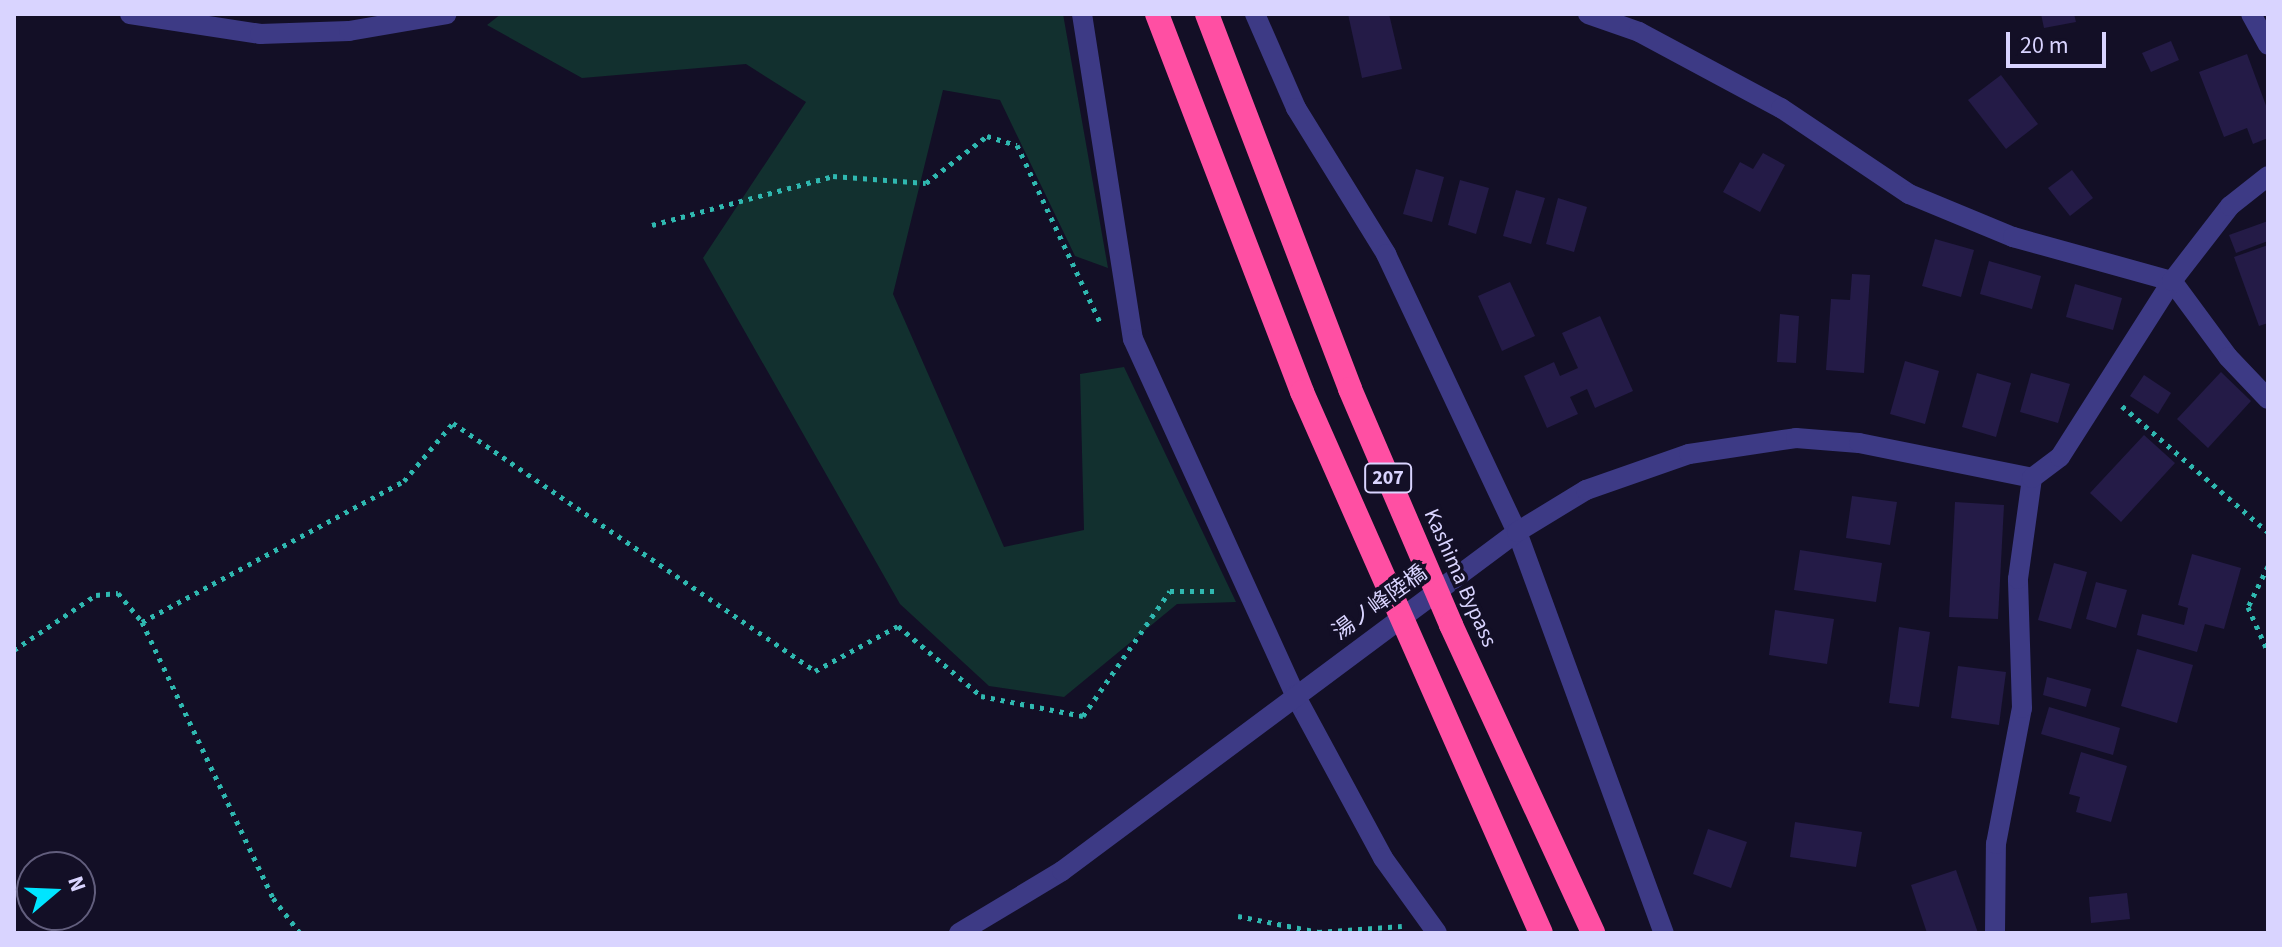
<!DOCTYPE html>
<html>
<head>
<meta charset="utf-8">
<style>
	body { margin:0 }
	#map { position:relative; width:2282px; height:947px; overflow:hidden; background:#130f26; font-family:"Source Sans 3","Noto Sans JP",sans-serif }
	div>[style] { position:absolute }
	.green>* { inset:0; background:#12302f }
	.building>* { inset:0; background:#241b47 }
	.path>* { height:5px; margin-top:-2.5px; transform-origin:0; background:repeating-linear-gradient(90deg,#2fb8b0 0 4px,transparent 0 10px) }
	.minor>* { height:20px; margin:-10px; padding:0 10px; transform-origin:10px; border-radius:10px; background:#3d3a85 }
	.highway>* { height:24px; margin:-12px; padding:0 12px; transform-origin:12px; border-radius:12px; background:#ff4fa3 }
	span { translate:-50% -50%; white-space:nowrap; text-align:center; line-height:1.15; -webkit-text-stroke:7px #130f26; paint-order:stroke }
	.shield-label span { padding:2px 6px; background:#130f26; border:2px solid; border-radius:6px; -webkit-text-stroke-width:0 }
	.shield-label { font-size:20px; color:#d9d4ff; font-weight:700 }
	.street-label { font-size:22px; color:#d9d4ff }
	.frame { position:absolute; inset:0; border:16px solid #d9d4ff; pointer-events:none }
	.north { position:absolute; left:16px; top:851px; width:80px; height:80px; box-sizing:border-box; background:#130f26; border:2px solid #625e7d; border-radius:50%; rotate:71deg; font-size:22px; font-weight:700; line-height:32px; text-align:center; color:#d9d4ff }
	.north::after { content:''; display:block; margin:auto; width:28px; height:36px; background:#00e5ff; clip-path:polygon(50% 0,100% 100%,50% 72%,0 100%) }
	.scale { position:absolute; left:2006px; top:32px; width:100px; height:36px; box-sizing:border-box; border:4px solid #d9d4ff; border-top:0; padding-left:10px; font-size:24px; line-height:28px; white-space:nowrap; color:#d9d4ff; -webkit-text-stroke:6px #130f26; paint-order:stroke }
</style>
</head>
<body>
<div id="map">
	<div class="green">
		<i style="clip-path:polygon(501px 14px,1063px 14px,1108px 268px,1075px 256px,1000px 100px,943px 90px,893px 294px,1004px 547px,1084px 530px,1080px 374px,1124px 367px,1236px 602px,1177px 604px,1064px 697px,989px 686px,900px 604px,703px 258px,806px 102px,746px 64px,582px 78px,487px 25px)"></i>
	</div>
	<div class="building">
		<i style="clip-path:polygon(1348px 14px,1389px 14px,1402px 69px,1362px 78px)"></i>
		<i style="clip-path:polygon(2041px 14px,2074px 14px,2076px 22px,2044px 28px)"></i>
		<i style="clip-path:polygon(2171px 41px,2179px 60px,2151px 72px,2142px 53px)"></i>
		<i style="clip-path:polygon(2247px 54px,2268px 111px,2268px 138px,2253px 144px,2247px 128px,2224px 137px,2199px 72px)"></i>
		<i style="clip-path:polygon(2001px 75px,2038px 124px,2006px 149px,1968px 100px)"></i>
		<i style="clip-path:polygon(1763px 153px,1785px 165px,1760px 212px,1723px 192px,1740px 162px,1753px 169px)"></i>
		<i style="clip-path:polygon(1416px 169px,1444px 177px,1432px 222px,1403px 214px)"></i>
		<i style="clip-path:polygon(2072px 170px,2093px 198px,2070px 216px,2048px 188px)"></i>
		<i style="clip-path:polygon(1460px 180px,1489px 188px,1476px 234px,1448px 225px)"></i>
		<i style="clip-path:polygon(1516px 190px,1545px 198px,1531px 244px,1503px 236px)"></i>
		<i style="clip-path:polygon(1558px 198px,1587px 207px,1574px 252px,1546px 244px)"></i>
		<i style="clip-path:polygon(2268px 221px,2268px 241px,2236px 253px,2229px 235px)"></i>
		<i style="clip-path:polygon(1935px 239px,1974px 250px,1961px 297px,1922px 286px)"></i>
		<i style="clip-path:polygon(2268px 245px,2268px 323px,2259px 326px,2234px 257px)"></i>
		<i style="clip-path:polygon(1989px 261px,2041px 276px,2032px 309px,1980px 294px)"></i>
		<i style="clip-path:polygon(1852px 274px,1870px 275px,1864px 373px,1826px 370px,1831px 299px,1850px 300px)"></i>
		<i style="clip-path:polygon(1510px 282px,1535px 336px,1502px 351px,1478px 296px)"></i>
		<i style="clip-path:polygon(2075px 284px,2122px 298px,2113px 330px,2066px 317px)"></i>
		<i style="clip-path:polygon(1780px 314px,1799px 316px,1796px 363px,1777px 362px)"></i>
		<i style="clip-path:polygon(1600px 316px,1633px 391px,1595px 408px,1587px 389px,1570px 397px,1578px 414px,1547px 428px,1524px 376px,1554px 362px,1560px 376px,1578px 368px,1562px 333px)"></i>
		<i style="clip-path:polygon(1905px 361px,1939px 371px,1925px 424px,1890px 414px)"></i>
		<i style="clip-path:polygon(2221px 372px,2251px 401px,2208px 448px,2177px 419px)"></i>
		<i style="clip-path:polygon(1977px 373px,2011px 383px,1996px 437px,1962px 427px)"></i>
		<i style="clip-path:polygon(2031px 373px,2070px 384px,2058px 423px,2020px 412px)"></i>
		<i style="clip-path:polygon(2144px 375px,2171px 393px,2158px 414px,2130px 396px)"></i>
		<i style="clip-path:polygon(2144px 435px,2175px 463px,2121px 522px,2090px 493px)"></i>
		<i style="clip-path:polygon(1852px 496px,1897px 502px,1890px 545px,1846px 538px)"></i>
		<i style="clip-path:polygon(1955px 502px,2004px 505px,1998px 619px,1949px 617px)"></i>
		<i style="clip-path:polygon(1800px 550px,1882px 563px,1876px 602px,1794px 590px)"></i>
		<i style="clip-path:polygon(2192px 554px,2241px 568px,2224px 629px,2205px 624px,2197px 652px,2137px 635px,2142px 614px,2184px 625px,2188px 608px,2178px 605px)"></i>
		<i style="clip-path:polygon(2054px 563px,2087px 572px,2071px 629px,2038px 620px)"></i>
		<i style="clip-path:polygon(2096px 582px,2127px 590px,2116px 628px,2086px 619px)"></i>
		<i style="clip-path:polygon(1775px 610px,1834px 619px,1827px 664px,1769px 655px)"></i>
		<i style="clip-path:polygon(1899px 627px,1930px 632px,1919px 707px,1889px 703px)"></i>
		<i style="clip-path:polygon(2137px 649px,2193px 665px,2177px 723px,2121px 706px)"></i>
		<i style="clip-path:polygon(1958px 666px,2006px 672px,1999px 725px,1951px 718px)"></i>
		<i style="clip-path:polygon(2047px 677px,2091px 689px,2086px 707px,2043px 695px)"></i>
		<i style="clip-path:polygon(2049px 707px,2120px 728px,2113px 755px,2041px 734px)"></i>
		<i style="clip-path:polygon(2081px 752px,2127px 766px,2111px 822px,2076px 812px,2080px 797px,2069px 794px)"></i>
		<i style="clip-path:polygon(1795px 822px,1862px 832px,1856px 867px,1790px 857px)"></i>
		<i style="clip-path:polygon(1708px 829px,1747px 842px,1731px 888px,1693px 874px)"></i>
		<i style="clip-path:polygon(1956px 870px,1978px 933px,1927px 933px,1911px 885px)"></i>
		<i style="clip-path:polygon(2127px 893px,2130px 919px,2091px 923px,2089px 897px)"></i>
	</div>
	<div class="path">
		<i style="left:652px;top:225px;width:188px;rotate:-15.1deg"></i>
		<i style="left:833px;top:176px;width:93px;rotate:4.3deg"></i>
		<i style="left:926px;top:183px;width:77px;rotate:-37.6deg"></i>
		<i style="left:987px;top:136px;width:31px;rotate:17deg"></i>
		<i style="left:1017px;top:145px;width:198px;rotate:64.9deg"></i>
		<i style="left:2122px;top:406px;width:193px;rotate:40.8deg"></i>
		<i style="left:2268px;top:566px;width:46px;rotate:116deg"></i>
		<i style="left:2248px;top:607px;width:49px;rotate:66deg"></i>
		<i style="left:142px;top:622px;width:298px;rotate:-28.3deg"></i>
		<i style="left:404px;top:481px;width:76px;rotate:-49.8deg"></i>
		<i style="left:453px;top:423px;width:439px;rotate:34.4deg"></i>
		<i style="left:815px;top:671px;width:94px;rotate:-28.5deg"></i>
		<i style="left:898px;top:626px;width:109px;rotate:40.1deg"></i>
		<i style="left:981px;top:696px;width:104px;rotate:11.1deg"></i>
		<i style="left:1083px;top:716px;width:152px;rotate:-55.2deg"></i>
		<i style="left:1170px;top:591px;width:48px"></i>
		<i style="left:14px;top:650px;width:99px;rotate:-33.9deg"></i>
		<i style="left:96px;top:595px;width:22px;rotate:-5deg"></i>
		<i style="left:118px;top:593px;width:38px;rotate:50deg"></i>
		<i style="left:142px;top:622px;width:306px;rotate:64.6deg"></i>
		<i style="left:273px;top:898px;width:44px;rotate:52.4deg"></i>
		<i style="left:1238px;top:916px;width:82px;rotate:11.3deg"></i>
		<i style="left:1318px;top:932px;width:84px;rotate:-4.1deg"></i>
	</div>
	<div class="minor">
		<i style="left:130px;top:14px;width:132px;rotate:8.7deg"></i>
		<i style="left:260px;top:34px;width:89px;rotate:-1.9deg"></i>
		<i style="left:349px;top:31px;width:99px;rotate:-9.8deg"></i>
		<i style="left:1082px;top:14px;width:329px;rotate:81.1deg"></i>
		<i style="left:1133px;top:339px;width:391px;rotate:65.5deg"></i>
		<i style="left:1295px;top:695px;width:185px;rotate:61.6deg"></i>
		<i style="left:1383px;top:858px;width:92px;rotate:54.2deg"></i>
		<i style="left:1255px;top:14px;width:103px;rotate:66.4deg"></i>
		<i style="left:1296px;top:108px;width:172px;rotate:58.3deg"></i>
		<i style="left:1386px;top:254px;width:307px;rotate:64.8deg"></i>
		<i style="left:1517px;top:532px;width:427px;rotate:69.9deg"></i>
		<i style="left:1588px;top:14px;width:54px;rotate:19.4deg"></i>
		<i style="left:1639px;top:32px;width:161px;rotate:28.2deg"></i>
		<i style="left:1781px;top:108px;width:154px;rotate:33.9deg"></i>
		<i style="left:1909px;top:194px;width:113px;rotate:22.5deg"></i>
		<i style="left:2013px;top:237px;width:165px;rotate:15.5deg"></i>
		<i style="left:2172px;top:281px;width:94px;rotate:53.6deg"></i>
		<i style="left:2228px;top:357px;width:58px;rotate:46.4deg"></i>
		<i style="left:2251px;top:14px;width:35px;rotate:61deg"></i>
		<i style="left:959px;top:933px;width:120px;rotate:-31deg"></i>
		<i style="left:1062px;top:871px;width:567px;rotate:-36.69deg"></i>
		<i style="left:1517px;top:532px;width:81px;rotate:-31.3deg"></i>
		<i style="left:1586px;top:490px;width:109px;rotate:-19.3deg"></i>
		<i style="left:1689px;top:454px;width:108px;rotate:-8.5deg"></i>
		<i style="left:1796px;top:438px;width:63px;rotate:4.5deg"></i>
		<i style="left:1859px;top:443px;width:177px;rotate:11.4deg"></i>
		<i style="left:1995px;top:933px;width:89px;rotate:-89.4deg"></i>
		<i style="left:1996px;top:844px;width:138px;rotate:-79.2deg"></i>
		<i style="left:2022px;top:708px;width:129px;rotate:-91.8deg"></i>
		<i style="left:2018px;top:579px;width:102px;rotate:-82.1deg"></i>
		<i style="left:2032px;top:478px;width:35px;rotate:-37deg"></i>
		<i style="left:2060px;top:457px;width:209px;rotate:-57.5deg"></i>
		<i style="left:2172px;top:281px;width:95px;rotate:-52.3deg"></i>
		<i style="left:2230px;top:206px;width:48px;rotate:-38.3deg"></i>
	</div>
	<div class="highway">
		<i style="left:1157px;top:14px;width:405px;rotate:69deg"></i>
		<i style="left:1302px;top:392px;width:591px;rotate:66.17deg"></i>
		<i style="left:1207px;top:14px;width:401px;rotate:69.1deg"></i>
		<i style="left:1350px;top:389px;width:257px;rotate:66.8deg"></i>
		<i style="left:1451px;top:625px;width:339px;rotate:65.2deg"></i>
	</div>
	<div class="shield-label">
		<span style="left:1388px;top:478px">207</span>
	</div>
	<div class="street-label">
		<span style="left:1460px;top:578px;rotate:66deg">Kashima Bypass</span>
		<span style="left:1380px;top:603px;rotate:-36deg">湯ノ峰陸橋</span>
	</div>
	<div class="frame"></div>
	<div class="north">N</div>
	<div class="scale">20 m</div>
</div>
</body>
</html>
